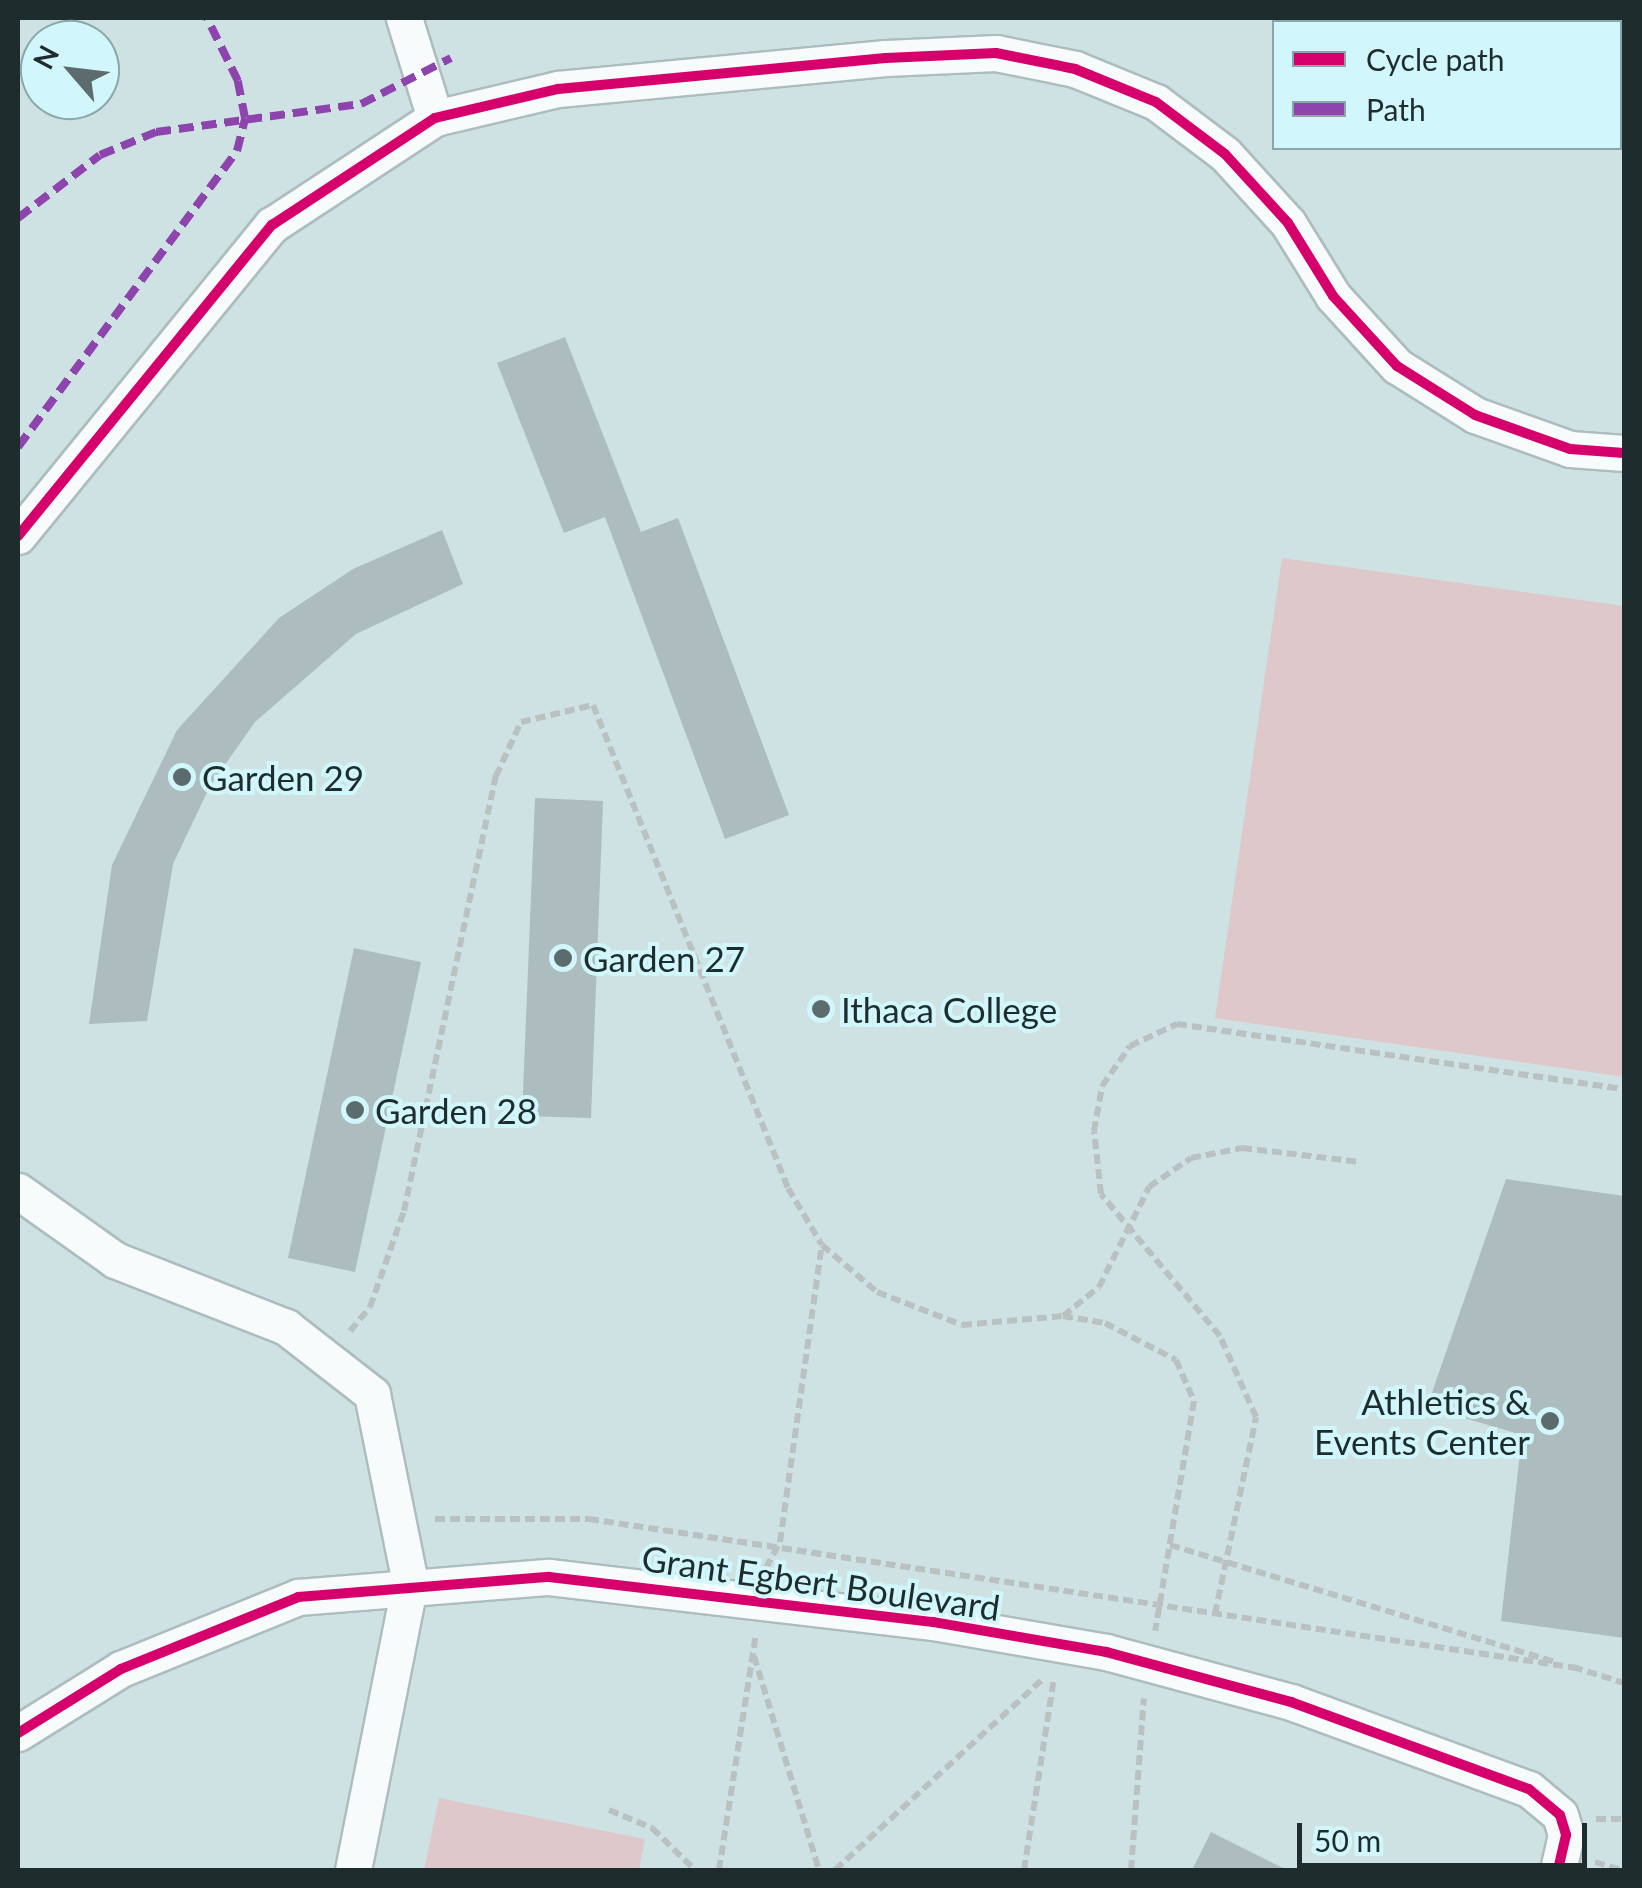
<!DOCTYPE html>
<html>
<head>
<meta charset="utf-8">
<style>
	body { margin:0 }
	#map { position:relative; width:1642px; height:1888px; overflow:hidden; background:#cee2e4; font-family:Lato,sans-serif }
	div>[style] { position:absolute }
	.green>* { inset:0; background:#dec8ca }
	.building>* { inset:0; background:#adbdbf }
	.path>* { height:6px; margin-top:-3px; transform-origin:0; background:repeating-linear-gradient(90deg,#b9c1c1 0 10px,transparent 0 15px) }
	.roads { filter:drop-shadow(2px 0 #adbdbf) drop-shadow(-2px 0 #adbdbf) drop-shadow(0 2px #adbdbf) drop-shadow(0 -2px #adbdbf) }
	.minor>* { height:35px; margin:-17.5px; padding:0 17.5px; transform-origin:17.5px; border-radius:17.5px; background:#f8fbfb }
	.quiet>* { height:8px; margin-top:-4px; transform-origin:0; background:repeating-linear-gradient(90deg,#8e44ad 0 15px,transparent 0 23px) }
	.cycleway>* { height:10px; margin:-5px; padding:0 5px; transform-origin:5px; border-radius:5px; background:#d6006c }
	.dots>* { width:28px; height:28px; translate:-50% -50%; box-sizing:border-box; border:5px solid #d1f7fc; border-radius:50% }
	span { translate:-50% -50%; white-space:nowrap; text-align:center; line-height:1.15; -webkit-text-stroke:8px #d1f7fc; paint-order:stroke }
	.poi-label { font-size:35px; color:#1e2c2e }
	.left { translate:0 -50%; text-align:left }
	.right { translate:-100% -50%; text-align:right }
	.street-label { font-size:35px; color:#1e2c2e }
	.frame { position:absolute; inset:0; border:20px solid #1e2c2e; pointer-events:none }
	.legend { position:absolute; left:1272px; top:20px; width:350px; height:130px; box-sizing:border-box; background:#d1f7fc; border:2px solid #89a6aa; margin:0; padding:12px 18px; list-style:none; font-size:30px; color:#1e2c2e }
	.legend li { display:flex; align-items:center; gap:20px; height:50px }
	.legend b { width:50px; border:2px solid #89a6aa }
	.north { position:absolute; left:20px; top:20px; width:100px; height:100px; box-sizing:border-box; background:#d1f7fc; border:2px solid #89a6aa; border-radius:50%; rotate:298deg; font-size:28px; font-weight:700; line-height:40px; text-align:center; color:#1e2c2e }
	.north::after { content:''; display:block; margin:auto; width:35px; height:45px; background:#5c6c6e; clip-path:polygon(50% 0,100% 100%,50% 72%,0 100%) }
	.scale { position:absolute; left:1297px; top:1823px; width:290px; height:45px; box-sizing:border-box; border:5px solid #1e2c2e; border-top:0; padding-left:12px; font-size:30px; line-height:35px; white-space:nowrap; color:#1e2c2e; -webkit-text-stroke:8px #d1f7fc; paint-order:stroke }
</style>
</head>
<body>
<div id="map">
	<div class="green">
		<i style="clip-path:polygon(1282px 558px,1624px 606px,1624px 1077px,1215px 1018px)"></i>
		<i style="clip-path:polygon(439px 1798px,645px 1839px,639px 1870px,424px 1870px)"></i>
	</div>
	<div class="building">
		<i style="clip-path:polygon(565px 337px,641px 532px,678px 518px,789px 815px,725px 839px,605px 517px,564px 533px,497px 363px)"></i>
		<i style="clip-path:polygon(442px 530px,463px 584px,356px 634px,255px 722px,210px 786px,173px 864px,147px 1021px,89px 1024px,112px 865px,177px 730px,279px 618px,353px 569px)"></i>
		<i style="clip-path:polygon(535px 798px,603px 801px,591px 1118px,522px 1116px)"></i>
		<i style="clip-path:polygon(354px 948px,421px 962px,355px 1272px,288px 1258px)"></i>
		<i style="clip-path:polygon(1506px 1179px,1624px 1196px,1624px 1638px,1501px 1621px,1522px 1435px,1427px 1407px)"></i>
		<i style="clip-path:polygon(1211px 1832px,1287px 1870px,1192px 1870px)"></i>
	</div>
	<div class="path">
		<i style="left:1063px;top:1316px;width:43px;rotate:9.5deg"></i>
		<i style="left:1105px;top:1323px;width:80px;rotate:27.5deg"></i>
		<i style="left:1176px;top:1360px;width:45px;rotate:66.3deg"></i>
		<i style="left:1194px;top:1401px;width:233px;rotate:99.6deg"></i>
		<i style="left:350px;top:1331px;width:31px;rotate:-50deg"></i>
		<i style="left:370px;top:1307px;width:102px;rotate:-70.5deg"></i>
		<i style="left:404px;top:1211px;width:445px;rotate:-78.1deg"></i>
		<i style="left:496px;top:776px;width:60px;rotate:-65.2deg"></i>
		<i style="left:521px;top:722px;width:74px;rotate:-13.3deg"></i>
		<i style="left:593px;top:705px;width:521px;rotate:68.01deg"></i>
		<i style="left:788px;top:1188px;width:66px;rotate:59.2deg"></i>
		<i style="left:822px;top:1245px;width:72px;rotate:40.5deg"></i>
		<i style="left:877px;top:1292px;width:91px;rotate:21.2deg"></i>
		<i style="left:962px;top:1325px;width:101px;rotate:-5.1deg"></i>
		<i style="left:1063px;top:1316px;width:46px;rotate:-38.9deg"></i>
		<i style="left:1099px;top:1287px;width:112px;rotate:-63.4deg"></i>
		<i style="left:1149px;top:1187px;width:51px;rotate:-34.6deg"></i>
		<i style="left:1191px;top:1158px;width:52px;rotate:-11.1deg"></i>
		<i style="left:1242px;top:1148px;width:119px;rotate:6.8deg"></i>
		<i style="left:435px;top:1519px;width:154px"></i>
		<i style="left:589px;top:1519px;width:999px;rotate:8.58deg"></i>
		<i style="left:1170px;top:1545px;width:403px;rotate:16.9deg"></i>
		<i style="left:766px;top:1568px;width:30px;rotate:-62deg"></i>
		<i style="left:780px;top:1542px;width:300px;rotate:-82deg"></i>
		<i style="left:1215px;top:1614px;width:201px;rotate:-78.2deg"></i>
		<i style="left:1256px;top:1417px;width:89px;rotate:-114deg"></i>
		<i style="left:1220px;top:1336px;width:185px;rotate:-130deg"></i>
		<i style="left:1101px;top:1194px;width:63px;rotate:-96.3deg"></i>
		<i style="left:1094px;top:1131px;width:46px;rotate:-79.9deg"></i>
		<i style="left:1102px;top:1086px;width:49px;rotate:-55deg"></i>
		<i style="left:1130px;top:1046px;width:52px;rotate:-25.1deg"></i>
		<i style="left:1177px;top:1024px;width:452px;rotate:8.3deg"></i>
		<i style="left:754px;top:1656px;width:224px;rotate:73.1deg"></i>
		<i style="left:1573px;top:1667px;width:53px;rotate:17.4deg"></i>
		<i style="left:609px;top:1810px;width:47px;rotate:22.7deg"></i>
		<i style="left:652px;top:1828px;width:60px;rotate:44.3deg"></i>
		<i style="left:1596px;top:1819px;width:28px"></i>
		<i style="left:1595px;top:1862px;width:28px;rotate:17deg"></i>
		<i style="left:719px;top:1870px;width:238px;rotate:-81.1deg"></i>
		<i style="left:835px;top:1870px;width:284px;rotate:-42.6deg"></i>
		<i style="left:1024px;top:1870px;width:194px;rotate:-81.1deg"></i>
		<i style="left:1131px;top:1870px;width:172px;rotate:-85.7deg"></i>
	</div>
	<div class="roads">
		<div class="minor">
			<i style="left:404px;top:18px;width:105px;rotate:72.8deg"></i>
			<i style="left:18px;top:536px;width:402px;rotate:-50.8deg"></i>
			<i style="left:272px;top:225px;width:195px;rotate:-33.3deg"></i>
			<i style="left:435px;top:118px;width:126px;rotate:-13.3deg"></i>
			<i style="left:558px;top:89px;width:329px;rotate:-5.4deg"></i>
			<i style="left:886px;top:58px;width:110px;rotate:-2.6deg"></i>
			<i style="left:996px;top:53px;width:81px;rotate:11.4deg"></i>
			<i style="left:1075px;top:69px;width:87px;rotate:22.2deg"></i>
			<i style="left:1156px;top:102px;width:86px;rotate:37deg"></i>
			<i style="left:1225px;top:154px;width:93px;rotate:47.6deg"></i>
			<i style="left:1288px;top:223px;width:86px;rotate:58.3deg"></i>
			<i style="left:1333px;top:296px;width:95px;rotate:47.6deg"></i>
			<i style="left:1397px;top:366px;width:92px;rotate:32.1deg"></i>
			<i style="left:1475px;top:415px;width:101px;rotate:19.7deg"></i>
			<i style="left:1570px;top:449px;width:54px;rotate:4.2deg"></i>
			<i style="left:18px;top:1191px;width:119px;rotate:35.4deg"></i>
			<i style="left:115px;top:1260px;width:184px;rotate:21.4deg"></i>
			<i style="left:286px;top:1327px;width:109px;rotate:37.9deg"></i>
			<i style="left:372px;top:1394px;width:192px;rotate:78.6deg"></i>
			<i style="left:410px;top:1582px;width:294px;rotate:101.2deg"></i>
			<i style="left:18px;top:1733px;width:121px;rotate:-31.9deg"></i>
			<i style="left:121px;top:1669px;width:191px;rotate:-22.1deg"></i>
			<i style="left:298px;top:1597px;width:252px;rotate:-4.6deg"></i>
			<i style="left:549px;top:1577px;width:387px;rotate:6.7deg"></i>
			<i style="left:933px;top:1622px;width:176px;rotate:9.8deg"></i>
			<i style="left:1106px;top:1652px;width:192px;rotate:15.1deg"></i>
			<i style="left:1291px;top:1702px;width:253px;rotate:20.1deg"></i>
			<i style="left:1529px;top:1789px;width:40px;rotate:40deg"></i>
			<i style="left:1560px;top:1815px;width:21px;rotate:73deg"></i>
			<i style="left:1566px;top:1835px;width:36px;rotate:103deg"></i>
		</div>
	</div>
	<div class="quiet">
		<i style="left:18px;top:218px;width:103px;rotate:-37.5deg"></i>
		<i style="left:100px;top:155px;width:61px;rotate:-22.3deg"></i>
		<i style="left:156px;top:132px;width:207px;rotate:-7.8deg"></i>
		<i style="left:361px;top:104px;width:101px;rotate:-27.1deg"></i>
		<i style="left:18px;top:447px;width:368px;rotate:-53.5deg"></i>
		<i style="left:237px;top:151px;width:34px;rotate:-76deg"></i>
		<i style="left:245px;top:118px;width:38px;rotate:-101deg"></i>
		<i style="left:238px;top:81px;width:70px;rotate:-116.2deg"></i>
	</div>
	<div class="cycleway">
		<i style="left:18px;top:536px;width:402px;rotate:-50.8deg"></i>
		<i style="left:272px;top:225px;width:195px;rotate:-33.3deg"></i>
		<i style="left:435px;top:118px;width:126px;rotate:-13.3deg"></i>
		<i style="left:558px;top:89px;width:329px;rotate:-5.4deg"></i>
		<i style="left:886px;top:58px;width:110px;rotate:-2.6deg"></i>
		<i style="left:996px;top:53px;width:81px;rotate:11.4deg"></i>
		<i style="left:1075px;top:69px;width:87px;rotate:22.2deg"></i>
		<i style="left:1156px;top:102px;width:86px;rotate:37deg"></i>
		<i style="left:1225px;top:154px;width:93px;rotate:47.6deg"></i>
		<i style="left:1288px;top:223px;width:86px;rotate:58.3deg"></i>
		<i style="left:1333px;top:296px;width:95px;rotate:47.6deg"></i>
		<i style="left:1397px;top:366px;width:92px;rotate:32.1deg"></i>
		<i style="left:1475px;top:415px;width:101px;rotate:19.7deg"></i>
		<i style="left:1570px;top:449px;width:54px;rotate:4.2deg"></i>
		<i style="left:18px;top:1733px;width:121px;rotate:-31.9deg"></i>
		<i style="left:121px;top:1669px;width:191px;rotate:-22.1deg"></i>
		<i style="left:298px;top:1597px;width:252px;rotate:-4.6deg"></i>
		<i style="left:549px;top:1577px;width:387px;rotate:6.7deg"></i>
		<i style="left:933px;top:1622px;width:176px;rotate:9.8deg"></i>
		<i style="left:1106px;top:1652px;width:192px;rotate:15.1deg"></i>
		<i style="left:1291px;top:1702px;width:253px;rotate:20.1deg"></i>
		<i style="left:1529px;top:1789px;width:40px;rotate:40deg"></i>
		<i style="left:1560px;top:1815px;width:21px;rotate:73deg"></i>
		<i style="left:1566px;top:1835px;width:36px;rotate:103deg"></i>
	</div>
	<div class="dots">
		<i style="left:182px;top:777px;background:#5c6c6e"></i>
		<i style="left:563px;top:958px;background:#5c6c6e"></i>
		<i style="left:821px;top:1009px;background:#5c6c6e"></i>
		<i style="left:355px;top:1110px;background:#5c6c6e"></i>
		<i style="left:1550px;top:1421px;background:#5c6c6e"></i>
	</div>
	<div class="poi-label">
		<span class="left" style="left:202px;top:777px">Garden 29</span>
		<span class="left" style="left:583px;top:958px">Garden 27</span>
		<span class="left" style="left:841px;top:1009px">Ithaca College</span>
		<span class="left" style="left:375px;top:1110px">Garden 28</span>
		<span class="right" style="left:1530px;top:1421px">Athletics &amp;<br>Events Center</span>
	</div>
	<div class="street-label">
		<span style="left:821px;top:1582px;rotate:8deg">Grant Egbert Boulevard</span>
	</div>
	<div class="frame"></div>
	<ul class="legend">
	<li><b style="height:12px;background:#d6006c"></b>Cycle path</li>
	<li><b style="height:12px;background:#8e44ad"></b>Path</li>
	</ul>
	<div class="north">N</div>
	<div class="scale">50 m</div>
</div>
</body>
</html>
